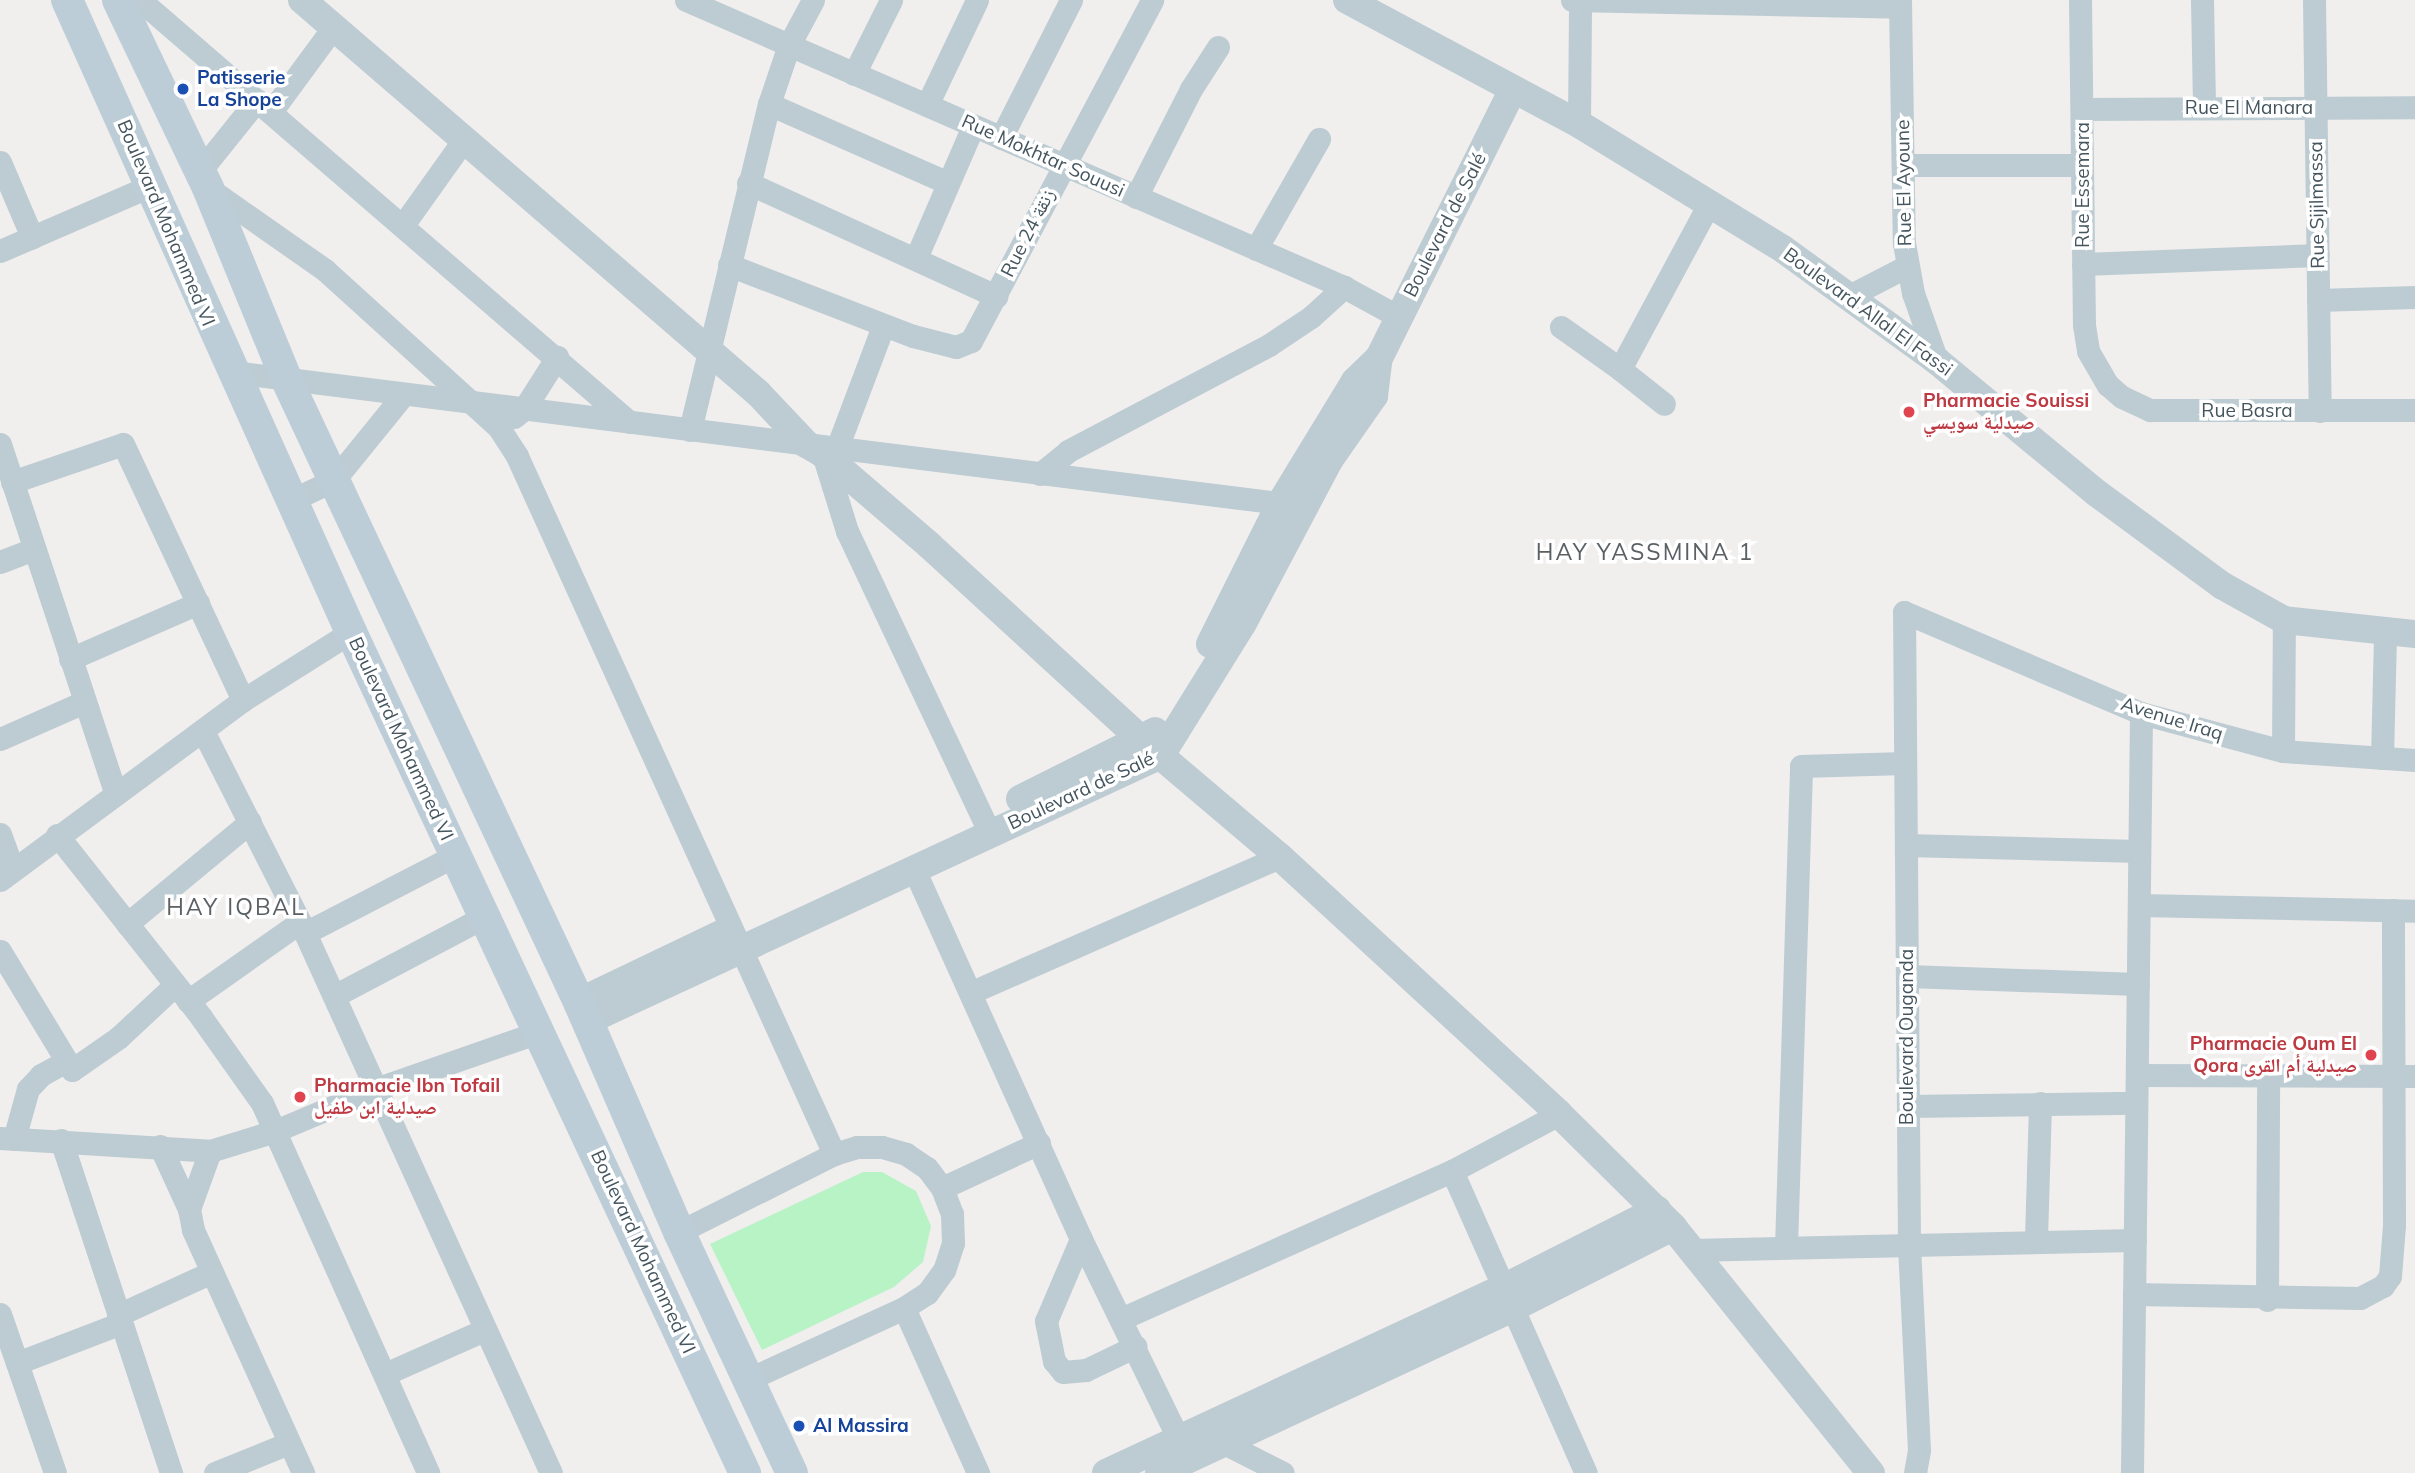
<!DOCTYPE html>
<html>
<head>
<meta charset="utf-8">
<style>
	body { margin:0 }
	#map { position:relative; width:2415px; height:1473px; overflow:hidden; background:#f1eeee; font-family:Mulish,"Noto Naskh Arabic",sans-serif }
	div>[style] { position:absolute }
	.green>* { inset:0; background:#b8f3c6 }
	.minor>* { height:23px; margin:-11.5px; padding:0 11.5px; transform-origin:11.5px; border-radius:11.5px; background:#bdccd2 }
	.tertiary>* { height:28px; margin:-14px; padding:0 14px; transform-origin:14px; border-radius:14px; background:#bdccd2 }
	.secondary>* { height:32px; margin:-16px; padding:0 16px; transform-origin:16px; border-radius:16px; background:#bdcdd7 }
	.dots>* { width:19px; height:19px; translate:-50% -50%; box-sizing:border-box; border:4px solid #fff; border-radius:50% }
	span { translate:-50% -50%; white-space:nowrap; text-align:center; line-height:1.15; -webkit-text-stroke:7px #fff; paint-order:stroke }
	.transit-label { font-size:19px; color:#164399; font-weight:700 }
	.left { translate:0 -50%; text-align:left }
	.street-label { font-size:19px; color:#44555e }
	.health-label { font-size:19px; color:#be3a42; font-weight:700 }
	.right { translate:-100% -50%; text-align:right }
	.quarter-label { font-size:23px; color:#5a6064; letter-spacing:2px }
</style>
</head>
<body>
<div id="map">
	<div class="green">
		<i style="clip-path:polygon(863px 1172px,882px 1172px,916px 1191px,931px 1226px,923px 1262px,894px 1287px,762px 1350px,710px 1244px)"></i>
	</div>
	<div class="minor">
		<i style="left:140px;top:0;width:646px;rotate:40.79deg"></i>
		<i style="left:686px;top:0;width:718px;rotate:23.57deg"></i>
		<i style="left:1344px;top:287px;width:63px;rotate:28.6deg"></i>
		<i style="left:1572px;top:0;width:328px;rotate:1.2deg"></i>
		<i style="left:1900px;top:0;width:243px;rotate:89.1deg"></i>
		<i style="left:1904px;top:243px;width:51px;rotate:79.8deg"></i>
		<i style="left:1913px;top:293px;width:72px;rotate:70.6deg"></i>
		<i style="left:2080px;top:0;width:325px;rotate:89.3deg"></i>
		<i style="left:2084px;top:325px;width:26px;rotate:81deg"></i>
		<i style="left:2088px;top:351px;width:39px;rotate:60deg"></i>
		<i style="left:2108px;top:385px;width:18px;rotate:41deg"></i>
		<i style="left:2122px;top:397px;width:31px;rotate:25deg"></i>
		<i style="left:2150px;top:410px;width:265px"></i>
		<i style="left:2202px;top:0;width:108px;rotate:88.9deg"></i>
		<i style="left:2314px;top:0;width:411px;rotate:89.2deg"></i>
		<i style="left:854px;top:74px;width:83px;rotate:-63.4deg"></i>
		<i style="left:769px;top:104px;width:193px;rotate:23.8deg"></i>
		<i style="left:927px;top:105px;width:116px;rotate:-64.5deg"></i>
		<i style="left:2082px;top:109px;width:333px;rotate:-0.3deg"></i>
		<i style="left:271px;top:112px;width:103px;rotate:-53.7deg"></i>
		<i style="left:1579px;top:124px;width:124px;rotate:-89.5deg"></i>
		<i style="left:1001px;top:138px;width:155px;rotate:-63.1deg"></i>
		<i style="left:0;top:162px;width:82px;rotate:66.9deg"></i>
		<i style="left:1904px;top:165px;width:177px"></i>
		<i style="left:200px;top:171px;width:91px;rotate:-51.2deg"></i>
		<i style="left:748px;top:183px;width:273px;rotate:24.5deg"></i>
		<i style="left:208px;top:188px;width:143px;rotate:35deg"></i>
		<i style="left:325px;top:270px;width:235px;rotate:42.2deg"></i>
		<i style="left:499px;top:428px;width:33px;rotate:57deg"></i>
		<i style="left:517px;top:456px;width:767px;rotate:65.57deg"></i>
		<i style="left:1136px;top:197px;width:121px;rotate:-63deg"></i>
		<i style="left:1191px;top:89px;width:50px;rotate:-57.3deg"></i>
		<i style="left:403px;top:225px;width:103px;rotate:-54.5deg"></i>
		<i style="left:1256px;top:249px;width:127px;rotate:-60.2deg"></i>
		<i style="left:0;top:251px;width:161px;rotate:-23.4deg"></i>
		<i style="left:916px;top:258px;width:144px;rotate:-66.6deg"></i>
		<i style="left:2083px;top:264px;width:235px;rotate:-2.2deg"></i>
		<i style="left:729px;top:265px;width:197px;rotate:21.1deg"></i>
		<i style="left:913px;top:336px;width:44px;rotate:14.3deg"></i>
		<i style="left:956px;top:347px;width:16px;rotate:-22deg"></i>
		<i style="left:971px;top:341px;width:386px;rotate:-62deg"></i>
		<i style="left:1849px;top:296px;width:65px;rotate:-27.3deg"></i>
		<i style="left:2318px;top:300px;width:97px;rotate:-1.8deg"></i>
		<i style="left:1561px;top:327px;width:72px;rotate:35.4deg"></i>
		<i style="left:1620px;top:369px;width:190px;rotate:-61.7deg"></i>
		<i style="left:1620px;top:369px;width:56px;rotate:38.5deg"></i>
		<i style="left:232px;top:372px;width:1072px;rotate:7.13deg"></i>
		<i style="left:514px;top:417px;width:13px;rotate:-39deg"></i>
		<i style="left:524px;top:409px;width:62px;rotate:-57.6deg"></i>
		<i style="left:690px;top:430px;width:335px;rotate:-76.4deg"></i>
		<i style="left:769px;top:104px;width:62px;rotate:-71.3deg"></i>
		<i style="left:789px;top:45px;width:51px;rotate:-61.9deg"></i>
		<i style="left:0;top:444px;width:366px;rotate:71.7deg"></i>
		<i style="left:837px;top:448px;width:130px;rotate:-69.3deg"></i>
		<i style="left:823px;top:454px;width:81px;rotate:72.7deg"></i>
		<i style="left:847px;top:531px;width:333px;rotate:64.7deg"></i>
		<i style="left:1040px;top:474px;width:36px;rotate:-39deg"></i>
		<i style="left:1068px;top:451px;width:227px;rotate:-27.8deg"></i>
		<i style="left:1269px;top:345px;width:50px;rotate:-33.7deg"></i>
		<i style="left:1311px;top:317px;width:45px;rotate:-42.3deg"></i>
		<i style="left:12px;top:482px;width:117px;rotate:-18.9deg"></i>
		<i style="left:123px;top:444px;width:283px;rotate:64.9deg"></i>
		<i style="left:290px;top:501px;width:49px;rotate:-25.5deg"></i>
		<i style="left:334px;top:480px;width:111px;rotate:-50.9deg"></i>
		<i style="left:0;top:562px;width:34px;rotate:-21deg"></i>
		<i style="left:70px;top:659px;width:140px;rotate:-23.6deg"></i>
		<i style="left:203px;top:731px;width:214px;rotate:63.1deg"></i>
		<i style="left:300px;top:922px;width:605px;rotate:65.51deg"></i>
		<i style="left:0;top:739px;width:92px;rotate:-23.8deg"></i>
		<i style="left:2283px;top:751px;width:131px;rotate:-89.6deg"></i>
		<i style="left:2382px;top:758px;width:125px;rotate:-88.6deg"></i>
		<i style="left:0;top:834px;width:38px;rotate:70deg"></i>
		<i style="left:57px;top:835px;width:232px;rotate:51.6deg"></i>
		<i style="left:201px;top:1017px;width:105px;rotate:54.7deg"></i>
		<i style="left:262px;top:1103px;width:406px;rotate:65.8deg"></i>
		<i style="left:1906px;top:845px;width:233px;rotate:1.5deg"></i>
		<i style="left:913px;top:867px;width:408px;rotate:65.7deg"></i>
		<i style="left:1081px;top:1239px;width:239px;rotate:64deg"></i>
		<i style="left:0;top:880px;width:302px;rotate:-36.5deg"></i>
		<i style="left:243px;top:700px;width:128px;rotate:-32.2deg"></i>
		<i style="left:2139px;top:905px;width:276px;rotate:1.2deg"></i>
		<i style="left:127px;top:924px;width:160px;rotate:-39.7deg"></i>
		<i style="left:305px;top:933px;width:170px;rotate:-27.3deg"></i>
		<i style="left:0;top:951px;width:139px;rotate:58.8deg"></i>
		<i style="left:72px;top:1070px;width:56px;rotate:-34.8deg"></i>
		<i style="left:118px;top:1038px;width:78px;rotate:-42.9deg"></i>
		<i style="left:1907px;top:976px;width:231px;rotate:2deg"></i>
		<i style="left:972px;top:992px;width:336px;rotate:-23.7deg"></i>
		<i style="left:334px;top:996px;width:170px;rotate:-27.8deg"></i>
		<i style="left:188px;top:1001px;width:137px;rotate:-35.2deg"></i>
		<i style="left:2137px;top:1075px;width:278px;rotate:0.2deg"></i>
		<i style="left:1908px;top:1106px;width:228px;rotate:-0.8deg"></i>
		<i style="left:0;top:1138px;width:210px;rotate:3.5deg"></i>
		<i style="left:210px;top:1151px;width:68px;rotate:-17.1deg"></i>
		<i style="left:275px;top:1131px;width:108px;rotate:-22.8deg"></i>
		<i style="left:375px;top:1089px;width:174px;rotate:-19.2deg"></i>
		<i style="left:14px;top:1139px;width:52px;rotate:-74.4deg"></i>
		<i style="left:28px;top:1089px;width:19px;rotate:-47deg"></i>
		<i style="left:41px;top:1075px;width:29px;rotate:-29deg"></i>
		<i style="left:61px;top:1140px;width:351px;rotate:71.7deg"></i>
		<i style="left:160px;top:1146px;width:69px;rotate:65.3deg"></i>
		<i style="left:210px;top:1151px;width:62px;rotate:109.9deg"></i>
		<i style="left:189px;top:1209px;width:21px;rotate:79deg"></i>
		<i style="left:193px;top:1230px;width:267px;rotate:65.6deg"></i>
		<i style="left:1452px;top:1171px;width:330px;rotate:66.1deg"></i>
		<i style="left:942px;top:1188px;width:107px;rotate:-24.9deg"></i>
		<i style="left:679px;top:1232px;width:174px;rotate:-26.7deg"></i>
		<i style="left:834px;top:1154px;width:24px;rotate:-17deg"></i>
		<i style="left:857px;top:1147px;width:25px"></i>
		<i style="left:882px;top:1147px;width:25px;rotate:16deg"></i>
		<i style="left:906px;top:1154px;width:25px;rotate:34deg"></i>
		<i style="left:927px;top:1168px;width:25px;rotate:53deg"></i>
		<i style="left:942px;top:1188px;width:28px;rotate:69deg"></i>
		<i style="left:952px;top:1214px;width:29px;rotate:88deg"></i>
		<i style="left:953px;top:1243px;width:28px;rotate:108deg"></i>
		<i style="left:944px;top:1270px;width:29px;rotate:126deg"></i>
		<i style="left:927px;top:1293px;width:27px;rotate:147deg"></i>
		<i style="left:904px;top:1308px;width:173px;rotate:155.4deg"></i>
		<i style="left:1081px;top:1239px;width:89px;rotate:113.1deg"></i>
		<i style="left:1046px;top:1321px;width:41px;rotate:78.7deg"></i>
		<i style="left:1054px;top:1361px;width:14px;rotate:51deg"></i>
		<i style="left:1063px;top:1372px;width:23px;rotate:-5deg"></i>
		<i style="left:1086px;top:1370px;width:55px;rotate:-25.6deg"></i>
		<i style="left:2036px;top:1239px;width:136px;rotate:-88.3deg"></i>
		<i style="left:1786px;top:1247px;width:481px;rotate:-88.2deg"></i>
		<i style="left:1801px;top:766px;width:104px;rotate:-1.7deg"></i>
		<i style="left:1690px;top:1250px;width:445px;rotate:-1.3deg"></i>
		<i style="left:2134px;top:1294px;width:226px;rotate:1deg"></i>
		<i style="left:2360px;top:1298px;width:26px;rotate:-28deg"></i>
		<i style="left:2383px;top:1286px;width:12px;rotate:-55deg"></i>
		<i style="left:2390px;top:1276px;width:51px;rotate:-85.5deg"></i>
		<i style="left:2394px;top:1225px;width:315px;rotate:-90.2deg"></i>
		<i style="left:2267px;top:1300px;width:223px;rotate:-89.7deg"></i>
		<i style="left:904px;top:1308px;width:181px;rotate:65.8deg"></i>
		<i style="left:0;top:1314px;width:168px;rotate:70.9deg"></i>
		<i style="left:118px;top:1315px;width:103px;rotate:-24.6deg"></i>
		<i style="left:1123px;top:1318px;width:360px;rotate:-24.1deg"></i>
		<i style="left:1452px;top:1171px;width:121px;rotate:-28deg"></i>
		<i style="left:17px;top:1363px;width:111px;rotate:-21deg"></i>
		<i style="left:385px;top:1374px;width:106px;rotate:-23.9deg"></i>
		<i style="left:1214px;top:1438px;width:77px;rotate:26.9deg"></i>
		<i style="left:215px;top:1473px;width:80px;rotate:-22.1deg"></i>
		<i style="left:1915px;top:1473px;width:23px;rotate:-80deg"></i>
		<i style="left:1919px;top:1450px;width:207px;rotate:-92.8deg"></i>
		<i style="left:1909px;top:1243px;width:631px;rotate:-90.45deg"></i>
		<i style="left:1904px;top:612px;width:258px;rotate:23.1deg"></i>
		<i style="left:2141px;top:713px;width:147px;rotate:15deg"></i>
		<i style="left:2283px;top:751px;width:132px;rotate:3.9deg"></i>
		<i style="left:2132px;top:1473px;width:760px;rotate:-89.32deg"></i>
	</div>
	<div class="tertiary">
		<i style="left:302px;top:0;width:602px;rotate:40.76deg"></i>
		<i style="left:758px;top:393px;width:70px;rotate:46.7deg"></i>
		<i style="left:806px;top:444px;width:20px;rotate:30deg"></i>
		<i style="left:823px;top:454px;width:140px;rotate:40.6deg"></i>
		<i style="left:929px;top:545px;width:290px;rotate:42.5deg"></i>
		<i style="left:1143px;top:741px;width:180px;rotate:40.3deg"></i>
		<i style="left:1280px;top:857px;width:379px;rotate:42.6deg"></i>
		<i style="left:1559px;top:1114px;width:161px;rotate:44.7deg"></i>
		<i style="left:1673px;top:1227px;width:316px;rotate:51.2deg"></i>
		<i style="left:1347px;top:0;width:263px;rotate:28.1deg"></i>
		<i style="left:1579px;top:124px;width:239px;rotate:31.5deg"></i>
		<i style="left:1783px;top:249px;width:190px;rotate:36deg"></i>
		<i style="left:1937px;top:361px;width:209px;rotate:39.6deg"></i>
		<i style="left:2098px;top:494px;width:155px;rotate:36.4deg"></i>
		<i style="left:2223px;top:586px;width:70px;rotate:29.1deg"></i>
		<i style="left:2284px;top:620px;width:132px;rotate:6.1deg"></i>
		<i style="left:1210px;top:644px;width:157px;rotate:-63.4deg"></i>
		<i style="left:1280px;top:504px;width:144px;rotate:-58.6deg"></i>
		<i style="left:1355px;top:381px;width:33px;rotate:-44deg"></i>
		<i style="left:1020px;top:799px;width:151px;rotate:-26.7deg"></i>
		<i style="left:579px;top:1002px;width:157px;rotate:-25.6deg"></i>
		<i style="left:587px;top:1021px;width:633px;rotate:-24.86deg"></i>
		<i style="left:1161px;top:755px;width:155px;rotate:-58.2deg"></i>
		<i style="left:1243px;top:623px;width:186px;rotate:-62.1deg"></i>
		<i style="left:1330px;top:459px;width:77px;rotate:-55.1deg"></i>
		<i style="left:1374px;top:396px;width:38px;rotate:-83deg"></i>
		<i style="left:1379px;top:358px;width:298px;rotate:-63.5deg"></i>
		<i style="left:1106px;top:1473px;width:438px;rotate:-25deg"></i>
		<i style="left:1503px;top:1288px;width:173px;rotate:-26.9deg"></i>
		<i style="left:1159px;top:1473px;width:391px;rotate:-25deg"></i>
		<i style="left:1513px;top:1308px;width:179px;rotate:-26.9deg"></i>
	</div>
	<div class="secondary">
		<i style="left:67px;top:0;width:693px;rotate:65.8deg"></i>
		<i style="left:351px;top:632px;width:929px;rotate:64.9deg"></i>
		<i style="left:118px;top:0;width:208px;rotate:64.4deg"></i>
		<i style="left:208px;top:188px;width:203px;rotate:67.7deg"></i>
		<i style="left:285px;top:376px;width:692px;rotate:64.84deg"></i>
		<i style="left:579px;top:1002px;width:251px;rotate:66.5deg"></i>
		<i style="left:679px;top:1232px;width:266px;rotate:64.9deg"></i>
	</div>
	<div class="dots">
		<i style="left:183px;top:89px;background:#1a4fb4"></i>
		<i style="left:1909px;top:412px;background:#e0444e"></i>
		<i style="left:2371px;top:1055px;background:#e0444e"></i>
		<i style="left:300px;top:1097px;background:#e0444e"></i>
		<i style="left:799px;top:1426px;background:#1a4fb4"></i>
	</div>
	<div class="transit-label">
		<span class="left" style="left:197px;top:89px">Patisserie<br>La Shope</span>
		<span class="left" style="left:813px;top:1426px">Al Massira</span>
	</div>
	<div class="street-label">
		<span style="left:2249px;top:108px">Rue El Manara</span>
		<span style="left:1043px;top:156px;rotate:24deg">Rue Mokhtar Souusi</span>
		<span style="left:1904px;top:183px;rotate:-91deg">Rue El Ayoune</span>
		<span style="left:2083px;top:185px;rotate:-90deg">Rue Essemara</span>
		<span style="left:2317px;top:205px;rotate:-91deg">Rue Sijilmassa</span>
		<span style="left:166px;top:223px;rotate:67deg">Boulevard Mohammed VI</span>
		<span style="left:1445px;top:225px;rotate:-63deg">Boulevard de Salé</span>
		<span style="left:1028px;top:233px;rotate:-63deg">Rue 24 زنقة</span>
		<span style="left:1868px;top:312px;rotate:36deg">Boulevard Allal El Fassi</span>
		<span style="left:2247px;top:411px">Rue Basra</span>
		<span style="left:2172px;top:719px;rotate:17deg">Avenue Iraq</span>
		<span style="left:401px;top:739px;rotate:65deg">Boulevard Mohammed VI</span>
		<span style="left:1081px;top:791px;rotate:-25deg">Boulevard de Salé</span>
		<span style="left:1907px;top:1037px;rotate:-90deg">Boulevard Ouganda</span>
		<span style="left:643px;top:1252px;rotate:65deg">Boulevard Mohammed VI</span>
	</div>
	<div class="health-label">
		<span class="left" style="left:1923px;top:412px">Pharmacie Souissi<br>صيدلية سويسي</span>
		<span class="right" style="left:2357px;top:1055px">Pharmacie Oum El<br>Qora صيدلية أم القرى</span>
		<span class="left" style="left:314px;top:1097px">Pharmacie Ibn Tofail<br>صيدلية ابن طفيل</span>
	</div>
	<div class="quarter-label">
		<span style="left:1645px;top:552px">HAY YASSMINA 1</span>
		<span style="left:236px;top:907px">HAY IQBAL</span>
	</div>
</div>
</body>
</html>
